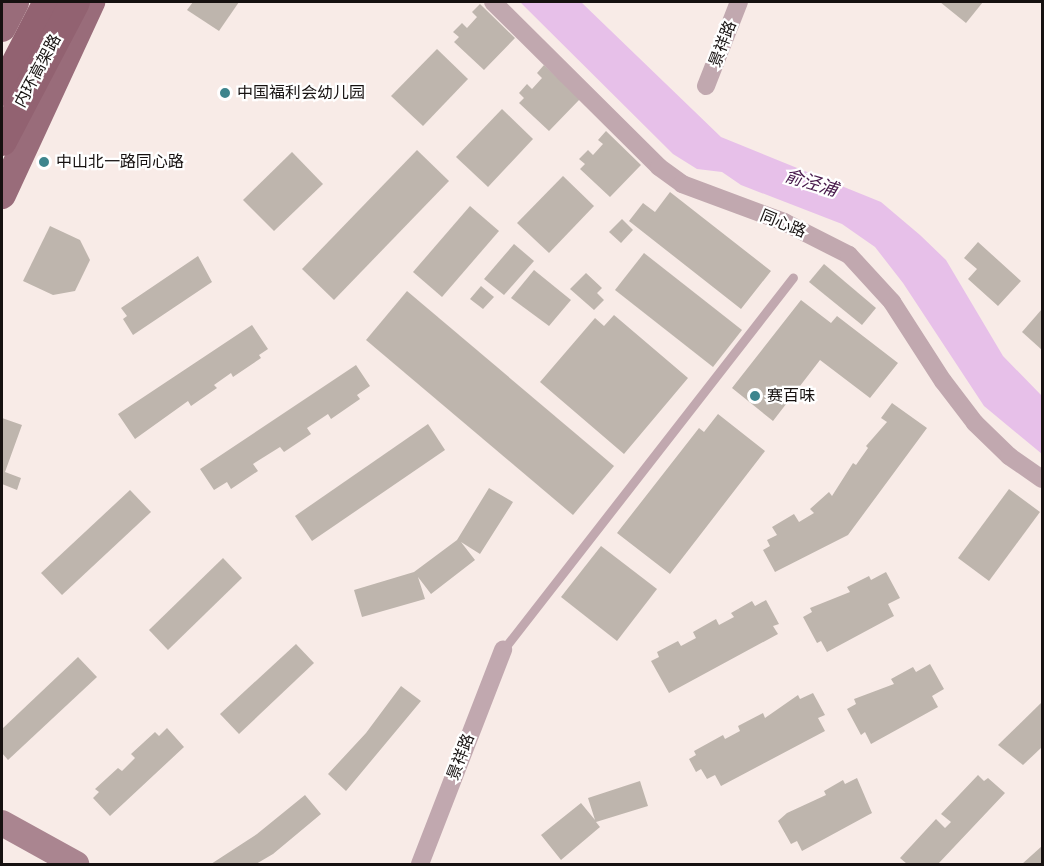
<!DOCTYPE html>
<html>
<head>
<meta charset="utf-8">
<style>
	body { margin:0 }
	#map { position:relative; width:1044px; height:866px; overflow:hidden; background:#f8ebe7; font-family:Jost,"Noto Sans SC",sans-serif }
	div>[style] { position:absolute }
	.water>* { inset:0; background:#e7c0e9 }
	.building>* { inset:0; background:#beb5ad }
	.service>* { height:9px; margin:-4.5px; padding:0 4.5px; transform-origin:4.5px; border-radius:4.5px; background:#c1a8af }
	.minor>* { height:18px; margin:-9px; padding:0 9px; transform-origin:9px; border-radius:9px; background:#c1a8af }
	.secondary>* { height:26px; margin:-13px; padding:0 13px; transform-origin:13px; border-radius:13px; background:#aa8590 }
	.primary>* { height:28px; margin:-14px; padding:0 14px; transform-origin:14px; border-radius:14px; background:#996c7a }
	.trunk>* { height:30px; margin:-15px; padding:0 15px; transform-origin:15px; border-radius:15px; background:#926271 }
	.dots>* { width:16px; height:16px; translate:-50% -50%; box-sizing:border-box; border:3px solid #fff; border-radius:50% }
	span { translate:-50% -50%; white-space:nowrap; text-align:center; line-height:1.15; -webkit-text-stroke:4.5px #fff; paint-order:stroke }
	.street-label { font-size:16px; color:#161110 }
	.poi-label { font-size:16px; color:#161110 }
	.left { translate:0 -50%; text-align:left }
	.water-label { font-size:18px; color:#47194b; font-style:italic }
	.frame { position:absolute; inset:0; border:3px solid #161110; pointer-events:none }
</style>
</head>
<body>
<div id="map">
	<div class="water">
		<i style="clip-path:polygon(520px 2px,581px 2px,721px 137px,881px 202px,920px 235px,946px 260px,1003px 356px,1042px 396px,1042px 454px,984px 406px,903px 283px,875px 247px,842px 224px,741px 185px,722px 172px,697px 169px,673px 154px)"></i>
	</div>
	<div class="building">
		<i style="clip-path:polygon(193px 2px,239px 2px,219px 31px,187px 10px)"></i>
		<i style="clip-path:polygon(940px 2px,983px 2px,966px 23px)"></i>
		<i style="clip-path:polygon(480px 4px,515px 38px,484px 70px,454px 42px,459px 37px,453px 32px,462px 23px,467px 28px,477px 17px,472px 12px)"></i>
		<i style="clip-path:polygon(437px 49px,468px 79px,423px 126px,391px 96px)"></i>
		<i style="clip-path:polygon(544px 65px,580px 99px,549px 131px,519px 103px,524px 98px,519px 93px,527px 84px,532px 89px,542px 78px,537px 73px)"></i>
		<i style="clip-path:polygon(502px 109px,533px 139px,488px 187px,456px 157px)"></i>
		<i style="clip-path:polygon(606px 131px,641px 165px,610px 197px,580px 169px,585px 164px,579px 159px,588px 150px,593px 155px,603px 144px,598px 140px)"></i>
		<i style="clip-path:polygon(417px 150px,449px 181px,334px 300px,302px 269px)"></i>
		<i style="clip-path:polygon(292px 152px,323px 184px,274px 231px,243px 200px)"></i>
		<i style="clip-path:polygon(563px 176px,594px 206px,549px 253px,517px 223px)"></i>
		<i style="clip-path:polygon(670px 192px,771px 271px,741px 309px,629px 221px,643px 203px,655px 212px)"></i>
		<i style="clip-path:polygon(470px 206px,499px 231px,442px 297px,413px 272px)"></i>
		<i style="clip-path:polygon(622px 219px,633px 230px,621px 243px,609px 232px)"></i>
		<i style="clip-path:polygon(50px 226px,80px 240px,90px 260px,75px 291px,53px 295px,23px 281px)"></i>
		<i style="clip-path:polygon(978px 242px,1021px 281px,998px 306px,968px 279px,977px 269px,964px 258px)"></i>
		<i style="clip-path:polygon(514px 244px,534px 261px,504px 295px,484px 279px)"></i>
		<i style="clip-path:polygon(644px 253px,742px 330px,713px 367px,615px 290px)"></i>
		<i style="clip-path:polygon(198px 256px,212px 282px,133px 335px,123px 319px,127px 316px,121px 308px)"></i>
		<i style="clip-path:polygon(824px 264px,876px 308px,862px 325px,809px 282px)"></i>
		<i style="clip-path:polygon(534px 270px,571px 300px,549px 326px,511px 298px)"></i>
		<i style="clip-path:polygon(586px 273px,602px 288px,597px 293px,604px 300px,594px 310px,570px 289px)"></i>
		<i style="clip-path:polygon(481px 286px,494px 297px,483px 309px,470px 299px)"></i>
		<i style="clip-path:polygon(407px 291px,614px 466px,573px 515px,366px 340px)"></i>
		<i style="clip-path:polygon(801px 300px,831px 323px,837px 316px,898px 363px,870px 398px,820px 360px,773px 421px,732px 388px)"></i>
		<i style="clip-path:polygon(1042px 309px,1042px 350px,1022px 332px)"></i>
		<i style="clip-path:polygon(614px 315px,688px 378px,624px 454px,540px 382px,595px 318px,604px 326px)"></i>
		<i style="clip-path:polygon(252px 325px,268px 349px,259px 355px,261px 358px,233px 377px,231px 373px,214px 385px,217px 388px,191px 406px,188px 401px,135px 439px,118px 414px)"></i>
		<i style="clip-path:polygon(356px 365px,370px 386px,357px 395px,360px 399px,331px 419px,328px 414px,307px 428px,311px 434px,284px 452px,280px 447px,253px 464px,258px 471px,231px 489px,227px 482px,214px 490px,200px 469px)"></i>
		<i style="clip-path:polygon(892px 403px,927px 428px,848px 535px,775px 572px,763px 550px,770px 546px,767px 540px,777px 535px,772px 527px,794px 514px,799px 522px,814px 513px,810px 509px,829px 492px,832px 496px,853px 463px,856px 465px,868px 448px,866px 446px,887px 422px,881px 418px)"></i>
		<i style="clip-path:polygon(718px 414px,765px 451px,670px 574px,617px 533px,699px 428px,704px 432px)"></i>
		<i style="clip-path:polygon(2px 418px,22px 425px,5px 472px,21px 478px,17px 490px,2px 484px)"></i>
		<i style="clip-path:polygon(428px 424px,445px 450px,312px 541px,295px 516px)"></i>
		<i style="clip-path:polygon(489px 488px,513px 502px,480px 554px,461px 542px,475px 560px,431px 594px,418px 577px,425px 599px,362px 617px,354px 590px,414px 572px,457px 540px)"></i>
		<i style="clip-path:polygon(1009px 489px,1040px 512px,989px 581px,958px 558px)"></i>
		<i style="clip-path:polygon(130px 490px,151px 512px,62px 595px,41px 573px)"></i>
		<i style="clip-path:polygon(601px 546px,657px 589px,617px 641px,561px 597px)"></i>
		<i style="clip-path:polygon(223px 558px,242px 578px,168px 650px,149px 630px)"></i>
		<i style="clip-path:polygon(886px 572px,900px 598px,888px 604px,894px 616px,827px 652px,821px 641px,817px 643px,803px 617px,812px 612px,810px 608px,850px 592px,847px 587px,869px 576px,871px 580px)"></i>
		<i style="clip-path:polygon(766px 600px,779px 624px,773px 626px,778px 634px,669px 693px,651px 661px,659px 657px,657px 652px,678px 641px,681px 646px,696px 638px,693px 632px,716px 619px,719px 625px,734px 617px,731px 613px,752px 601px,755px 606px)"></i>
		<i style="clip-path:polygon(296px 644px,314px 663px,239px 734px,220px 714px)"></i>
		<i style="clip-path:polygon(78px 657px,97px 677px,8px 760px,2px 753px,2px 729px)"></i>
		<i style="clip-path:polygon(930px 664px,944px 689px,932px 696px,938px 707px,871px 744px,865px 732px,861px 735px,847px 709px,856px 704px,854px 699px,894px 684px,891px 679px,913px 667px,916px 672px)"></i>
		<i style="clip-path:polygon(401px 686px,421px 701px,346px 791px,328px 774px,366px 733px)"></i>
		<i style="clip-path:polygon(813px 693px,825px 715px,818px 718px,825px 731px,721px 786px,715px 775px,707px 779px,701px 769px,696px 772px,689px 759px,696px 755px,694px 751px,723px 735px,725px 739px,740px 731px,738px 726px,763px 713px,765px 718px,798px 695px,800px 699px)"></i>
		<i style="clip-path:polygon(1042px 702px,1042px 747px,1023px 765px,998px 745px)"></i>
		<i style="clip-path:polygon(167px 728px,184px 747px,110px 816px,93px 798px,99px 792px,95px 789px,118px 768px,122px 771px,135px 758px,131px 754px,155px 732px,159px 736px)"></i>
		<i style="clip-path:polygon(978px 775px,984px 781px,988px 778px,1005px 793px,938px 864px,907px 864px,900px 858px,936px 819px,945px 828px,951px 822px,941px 814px)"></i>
		<i style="clip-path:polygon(857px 778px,872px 813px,802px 851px,797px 841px,791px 844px,778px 821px,787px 813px,826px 795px,824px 791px,843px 780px,845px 784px)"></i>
		<i style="clip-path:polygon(640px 781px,648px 806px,596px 822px,600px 827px,561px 860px,541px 835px,581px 803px,595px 820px,588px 798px)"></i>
		<i style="clip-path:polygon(305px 795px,321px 814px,273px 854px,256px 864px,211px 864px,257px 834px)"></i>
		<i style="clip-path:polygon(1042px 846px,1042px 864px,1022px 864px)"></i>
	</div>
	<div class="service">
		<i style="left:503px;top:650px;width:472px;rotate:-52.1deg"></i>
	</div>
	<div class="minor">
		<i style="left:493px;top:2px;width:234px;rotate:44.8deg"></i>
		<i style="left:659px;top:167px;width:29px;rotate:36deg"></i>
		<i style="left:682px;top:184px;width:109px;rotate:20.4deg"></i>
		<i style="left:784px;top:222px;width:73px;rotate:26.9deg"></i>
		<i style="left:849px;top:255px;width:64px;rotate:47.5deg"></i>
		<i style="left:892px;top:302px;width:94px;rotate:57.2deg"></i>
		<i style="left:943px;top:381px;width:53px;rotate:52.7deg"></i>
		<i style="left:975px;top:423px;width:47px;rotate:44.1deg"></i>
		<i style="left:1009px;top:456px;width:40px;rotate:34.9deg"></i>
		<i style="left:706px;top:86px;width:90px;rotate:-68.6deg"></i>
		<i style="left:420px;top:864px;width:230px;rotate:-68.8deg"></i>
	</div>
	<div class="secondary">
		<i style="left:2px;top:823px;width:85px;rotate:29deg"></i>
	</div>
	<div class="primary">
		<i style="left:2px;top:28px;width:29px;rotate:-63deg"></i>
		<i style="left:2px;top:195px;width:213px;rotate:-65.2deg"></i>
	</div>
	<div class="trunk">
		<i style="left:2px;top:91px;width:100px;rotate:-62.7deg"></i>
		<i style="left:2px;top:141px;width:157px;rotate:-62.3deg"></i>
	</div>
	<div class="dots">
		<i style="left:225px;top:93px;background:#3e858d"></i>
		<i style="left:44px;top:162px;background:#3e858d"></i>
		<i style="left:755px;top:396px;background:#3e858d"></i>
	</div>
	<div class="street-label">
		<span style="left:723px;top:44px;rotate:-69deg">景祥路</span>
		<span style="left:38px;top:71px;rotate:-62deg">内环高架路</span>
		<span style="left:783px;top:224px;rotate:22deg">同心路</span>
		<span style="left:461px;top:757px;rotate:-69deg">景祥路</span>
	</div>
	<div class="poi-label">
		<span class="left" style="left:237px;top:93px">中国福利会幼儿园</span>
		<span class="left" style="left:56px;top:162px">中山北一路同心路</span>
		<span class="left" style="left:767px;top:396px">赛百味</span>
	</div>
	<div class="water-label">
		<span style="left:811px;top:183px;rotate:17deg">俞泾浦</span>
	</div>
	<div class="frame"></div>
</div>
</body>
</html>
